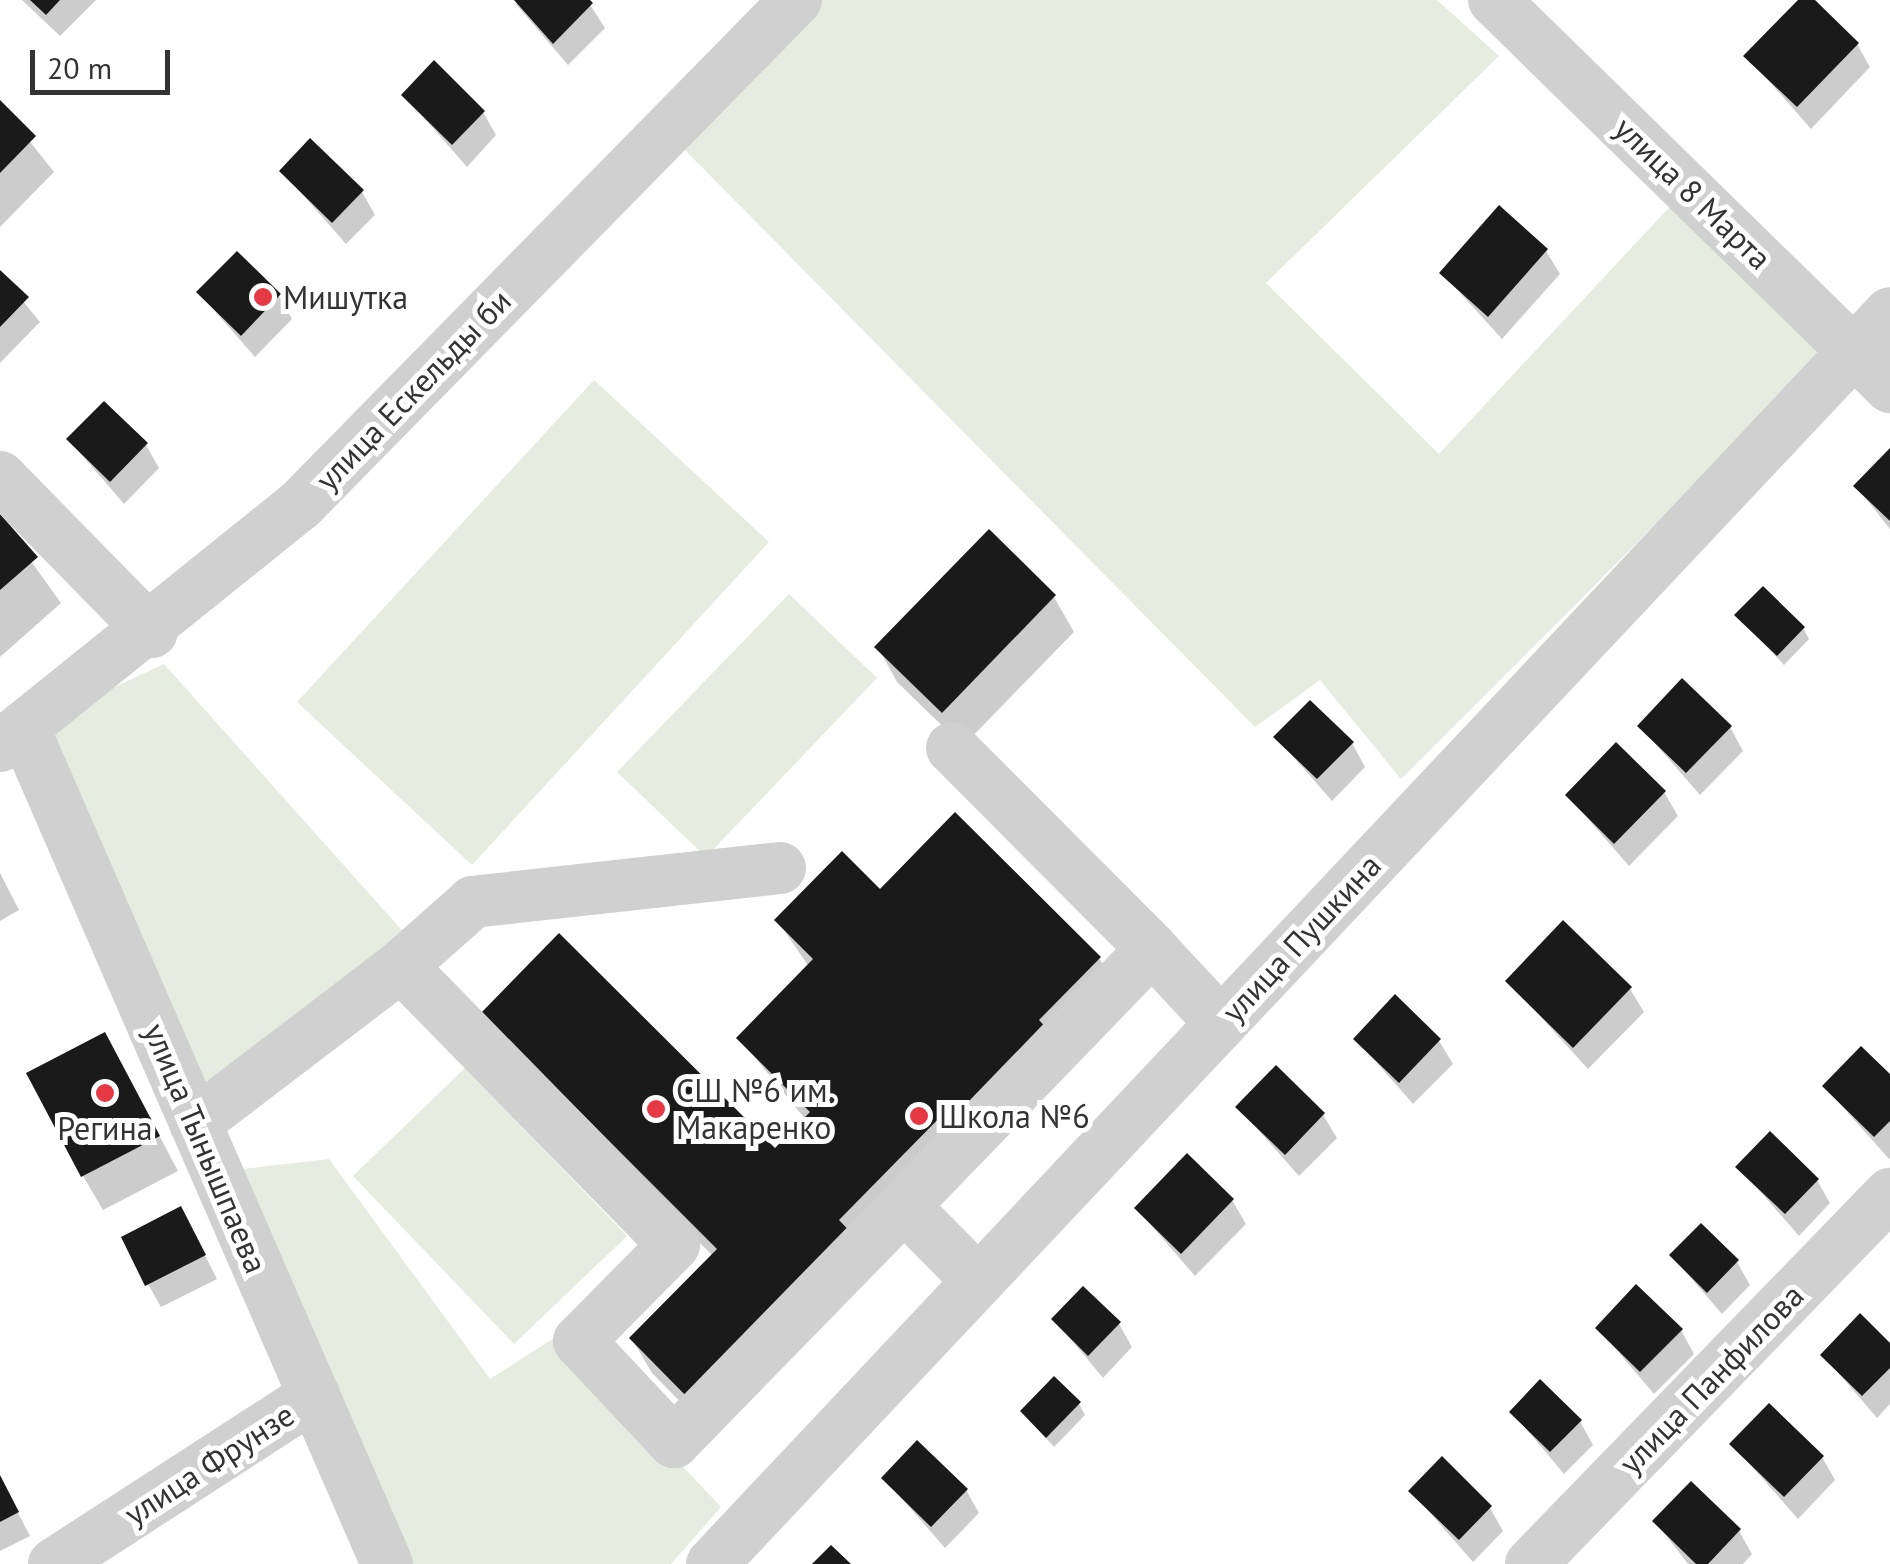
<!DOCTYPE html>
<html>
<head>
<meta charset="utf-8">
<style>
	body { margin:0 }
	#map { position:relative; width:1890px; height:1564px; overflow:hidden; background:#fff; font-family:"PT Sans",sans-serif }
	div>[style] { position:absolute }
	.green>* { inset:0; background:#e6ecdf }
	.shadow>* { inset:0; background:#0003 }
	.building>* { inset:0; background:#1a1a1a }
	.minor>* { height:52px; margin:-26px; padding:0 26px; transform-origin:26px; border-radius:26px; background:#d0d0d0 }
	.dots>* { width:28px; height:28px; translate:-50% -50%; box-sizing:border-box; border:5px solid #fff; border-radius:50% }
	span { translate:-50% -50%; white-space:nowrap; text-align:center; line-height:1.15; -webkit-text-stroke:10px #fff; paint-order:stroke }
	.street-label { font-size:32px; color:#333 }
	.poi-label { font-size:32px; color:#333 }
	.left { translate:0 -50%; text-align:left }
	.scale { position:absolute; left:30px; top:50px; width:140px; height:45px; box-sizing:border-box; border:5px solid #333; border-top:0; padding-left:12px; font-size:30px; line-height:35px; white-space:nowrap; color:#333; -webkit-text-stroke:8px #fff; paint-order:stroke }
</style>
</head>
<body>
<div id="map">
	<div class="green">
		<i style="clip-path:polygon(820px 0,1437px 0,1499px 56px,1266px 283px,1439px 454px,1678px 198px,1825px 355px,1401px 779px,1320px 680px,1255px 727px,675px 140px)"></i>
		<i style="clip-path:polygon(594px 380px,769px 542px,472px 865px,297px 702px)"></i>
		<i style="clip-path:polygon(789px 594px,877px 678px,706px 857px,617px 772px)"></i>
		<i style="clip-path:polygon(164px 664px,407px 936px,197px 1099px,35px 724px)"></i>
		<i style="clip-path:polygon(465px 1068px,627px 1236px,514px 1344px,353px 1176px)"></i>
		<i style="clip-path:polygon(329px 1159px,490px 1379px,559px 1335px,721px 1507px,671px 1564px,410px 1564px,234px 1170px)"></i>
	</div>
	<div class="shadow">
		<i style="clip-path:polygon(22px 0,96px 0,60px 36px)"></i>
		<i style="clip-path:polygon(587px 0,605px 28px,568px 65px,515px 3px)"></i>
		<i style="clip-path:polygon(1801px 0,1857px 44px,1870px 67px,1811px 129px,1747px 56px)"></i>
		<i style="clip-path:polygon(404px 95px,483px 112px,496px 135px,467px 167px)"></i>
		<i style="clip-path:polygon(0 104px,54px 172px,0 227px)"></i>
		<i style="clip-path:polygon(282px 171px,362px 192px,375px 215px,346px 244px)"></i>
		<i style="clip-path:polygon(1546px 251px,1560px 274px,1502px 339px,1442px 273px)"></i>
		<i style="clip-path:polygon(0 273px,40px 322px,0 363px)"></i>
		<i style="clip-path:polygon(199px 293px,279px 296px,292px 319px,255px 357px)"></i>
		<i style="clip-path:polygon(69px 440px,146px 445px,159px 468px,124px 504px)"></i>
		<i style="clip-path:polygon(1890px 451px,1890px 529px,1856px 486px)"></i>
		<i style="clip-path:polygon(0 518px,61px 603px,0 657px)"></i>
		<i style="clip-path:polygon(989px 533px,1054px 597px,1074px 632px,963px 746px,897px 682px,878px 647px)"></i>
		<i style="clip-path:polygon(1738px 616px,1803px 628px,1809px 639px,1784px 665px)"></i>
		<i style="clip-path:polygon(1640px 726px,1730px 727px,1743px 751px,1700px 795px)"></i>
		<i style="clip-path:polygon(1277px 738px,1352px 743px,1365px 767px,1332px 801px)"></i>
		<i style="clip-path:polygon(1664px 792px,1678px 816px,1629px 866px,1568px 796px)"></i>
		<i style="clip-path:polygon(0 873px,19px 910px,0 921px)"></i>
		<i style="clip-path:polygon(880px 892px,1099px 958px,1119px 993px,714px 1436px,652px 1373px,632px 1339px,713px 1256px,504px 1048px,775px 1151px,806px 1120px,739px 1038px,809px 967px,777px 920px)"></i>
		<i style="clip-path:polygon(1508px 981px,1630px 989px,1644px 1012px,1588px 1069px)"></i>
		<i style="clip-path:polygon(1356px 1039px,1439px 1041px,1453px 1064px,1413px 1104px)"></i>
		<i style="clip-path:polygon(124px 1069px,178px 1171px,103px 1210px,83px 1176px)"></i>
		<i style="clip-path:polygon(1890px 1078px,1890px 1158px,1889px 1159px,1825px 1087px)"></i>
		<i style="clip-path:polygon(1238px 1107px,1323px 1115px,1337px 1138px,1299px 1176px)"></i>
		<i style="clip-path:polygon(1739px 1167px,1817px 1180px,1830px 1203px,1799px 1236px)"></i>
		<i style="clip-path:polygon(1232px 1200px,1246px 1224px,1195px 1276px,1137px 1209px)"></i>
		<i style="clip-path:polygon(193px 1232px,217px 1279px,161px 1307px,148px 1284px)"></i>
		<i style="clip-path:polygon(1672px 1256px,1737px 1262px,1750px 1285px,1722px 1314px)"></i>
		<i style="clip-path:polygon(1054px 1319px,1119px 1324px,1132px 1347px,1103px 1378px)"></i>
		<i style="clip-path:polygon(1598px 1328px,1681px 1330px,1694px 1354px,1654px 1394px)"></i>
		<i style="clip-path:polygon(1890px 1347px,1890px 1404px,1877px 1418px,1823px 1355px)"></i>
		<i style="clip-path:polygon(1079px 1404px,1085px 1415px,1054px 1447px,1023px 1412px)"></i>
		<i style="clip-path:polygon(1512px 1412px,1580px 1421px,1593px 1445px,1564px 1474px)"></i>
		<i style="clip-path:polygon(1732px 1444px,1822px 1457px,1835px 1480px,1798px 1519px)"></i>
		<i style="clip-path:polygon(0 1478px,30px 1536px,0 1551px)"></i>
		<i style="clip-path:polygon(884px 1478px,966px 1490px,979px 1513px,945px 1548px)"></i>
		<i style="clip-path:polygon(1411px 1491px,1490px 1508px,1503px 1531px,1473px 1562px)"></i>
		<i style="clip-path:polygon(1655px 1521px,1739px 1531px,1752px 1554px,1743px 1564px,1688px 1564px)"></i>
	</div>
	<div class="building">
		<i style="clip-path:polygon(30px 0,60px 0,46px 15px)"></i>
		<i style="clip-path:polygon(514px 0,590px 0,593px 3px,553px 44px)"></i>
		<i style="clip-path:polygon(1798px 0,1815px 0,1859px 43px,1797px 107px,1743px 56px)"></i>
		<i style="clip-path:polygon(434px 60px,485px 111px,452px 145px,401px 95px)"></i>
		<i style="clip-path:polygon(0 100px,36px 136px,0 173px)"></i>
		<i style="clip-path:polygon(310px 138px,364px 190px,332px 223px,279px 171px)"></i>
		<i style="clip-path:polygon(1499px 205px,1548px 249px,1488px 317px,1439px 273px)"></i>
		<i style="clip-path:polygon(237px 251px,281px 294px,241px 336px,196px 292px)"></i>
		<i style="clip-path:polygon(0 270px,29px 297px,0 327px)"></i>
		<i style="clip-path:polygon(104px 401px,148px 443px,110px 482px,66px 439px)"></i>
		<i style="clip-path:polygon(1890px 448px,1890px 521px,1853px 486px)"></i>
		<i style="clip-path:polygon(0 514px,38px 557px,0 590px)"></i>
		<i style="clip-path:polygon(989px 529px,1056px 595px,942px 713px,874px 647px)"></i>
		<i style="clip-path:polygon(1763px 586px,1805px 627px,1777px 656px,1734px 615px)"></i>
		<i style="clip-path:polygon(1682px 678px,1732px 726px,1686px 773px,1637px 726px)"></i>
		<i style="clip-path:polygon(1310px 700px,1354px 742px,1317px 779px,1273px 737px)"></i>
		<i style="clip-path:polygon(1616px 742px,1666px 791px,1614px 844px,1565px 795px)"></i>
		<i style="clip-path:polygon(955px 812px,1101px 957px,1039px 1020px,1049px 1031px,963px 1118px,951px 1106px,839px 1220px,856px 1238px,693px 1403px,629px 1338px,717px 1249px,481px 1013px,559px 933px,775px 1148px,810px 1112px,736px 1038px,813px 959px,774px 920px,842px 851px,880px 889px)"></i>
		<i style="clip-path:polygon(1563px 920px,1632px 987px,1573px 1048px,1505px 981px)"></i>
		<i style="clip-path:polygon(1395px 994px,1441px 1039px,1399px 1083px,1353px 1039px)"></i>
		<i style="clip-path:polygon(105px 1032px,160px 1136px,81px 1177px,26px 1073px)"></i>
		<i style="clip-path:polygon(1861px 1046px,1890px 1074px,1890px 1121px,1874px 1137px,1822px 1086px)"></i>
		<i style="clip-path:polygon(1276px 1065px,1325px 1113px,1285px 1155px,1235px 1107px)"></i>
		<i style="clip-path:polygon(1770px 1131px,1819px 1179px,1785px 1214px,1735px 1167px)"></i>
		<i style="clip-path:polygon(1187px 1153px,1234px 1199px,1181px 1254px,1134px 1208px)"></i>
		<i style="clip-path:polygon(181px 1206px,206px 1255px,145px 1286px,121px 1237px)"></i>
		<i style="clip-path:polygon(1701px 1223px,1739px 1260px,1707px 1293px,1669px 1255px)"></i>
		<i style="clip-path:polygon(1636px 1284px,1683px 1329px,1640px 1372px,1595px 1328px)"></i>
		<i style="clip-path:polygon(1083px 1286px,1121px 1322px,1088px 1356px,1051px 1319px)"></i>
		<i style="clip-path:polygon(1860px 1313px,1890px 1343px,1890px 1368px,1862px 1396px,1820px 1355px)"></i>
		<i style="clip-path:polygon(1054px 1376px,1081px 1402px,1046px 1438px,1020px 1411px)"></i>
		<i style="clip-path:polygon(1540px 1379px,1582px 1420px,1550px 1452px,1509px 1412px)"></i>
		<i style="clip-path:polygon(1769px 1403px,1824px 1456px,1784px 1497px,1729px 1444px)"></i>
		<i style="clip-path:polygon(917px 1440px,968px 1489px,931px 1527px,881px 1478px)"></i>
		<i style="clip-path:polygon(1442px 1456px,1492px 1506px,1459px 1540px,1408px 1491px)"></i>
		<i style="clip-path:polygon(0 1475px,19px 1512px,0 1522px)"></i>
		<i style="clip-path:polygon(1691px 1481px,1741px 1529px,1708px 1564px,1696px 1564px,1652px 1521px)"></i>
		<i style="clip-path:polygon(831px 1545px,851px 1564px,812px 1564px)"></i>
	</div>
	<div class="minor">
		<i style="left:1494px;top:0;width:554px;rotate:44.34deg"></i>
		<i style="left:0;top:477px;width:217px;rotate:45.6deg"></i>
		<i style="left:25px;top:731px;width:908px;rotate:66.51deg"></i>
		<i style="left:0;top:746px;width:385px;rotate:-38.8deg"></i>
		<i style="left:300px;top:505px;width:708px;rotate:-45.52deg"></i>
		<i style="left:952px;top:748px;width:284px;rotate:45.1deg"></i>
		<i style="left:1152px;top:949px;width:357px;rotate:134deg"></i>
		<i style="left:904px;top:1206px;width:105px;rotate:45.4deg"></i>
		<i style="left:780px;top:868px;width:309px;rotate:173.7deg"></i>
		<i style="left:473px;top:902px;width:96px;rotate:138.4deg"></i>
		<i style="left:401px;top:966px;width:390px;rotate:45.6deg"></i>
		<i style="left:674px;top:1245px;width:135px;rotate:134.7deg"></i>
		<i style="left:579px;top:1341px;width:139px;rotate:46.8deg"></i>
		<i style="left:674px;top:1442px;width:330px;rotate:-45.7deg"></i>
		<i style="left:1152px;top:949px;width:101px;rotate:47deg"></i>
		<i style="left:195px;top:1123px;width:259px;rotate:-37.3deg"></i>
		<i style="left:54px;top:1564px;width:310px;rotate:-32.9deg"></i>
		<i style="left:712px;top:1564px;width:1718px;rotate:-46.72deg"></i>
		<i style="left:1531px;top:1564px;width:516px;rotate:-45.86deg"></i>
	</div>
	<div class="dots">
		<i style="left:263px;top:297px;background:#e63946"></i>
		<i style="left:105px;top:1093px;background:#e63946"></i>
		<i style="left:656px;top:1109px;background:#e63946"></i>
		<i style="left:919px;top:1116px;background:#e63946"></i>
	</div>
	<div class="street-label">
		<span style="left:1693px;top:193px;rotate:44deg">улица 8 Марта</span>
		<span style="left:413px;top:390px;rotate:-46deg">улица Ескельды би</span>
		<span style="left:1301px;top:938px;rotate:-47deg">улица Пушкина</span>
		<span style="left:206px;top:1148px;rotate:67deg">улица Тынышпаева</span>
		<span style="left:1711px;top:1379px;rotate:-46deg">улица Панфилова</span>
		<span style="left:209px;top:1464px;rotate:-33deg">улица Фрунзе</span>
	</div>
	<div class="poi-label">
		<span class="left" style="left:283px;top:297px">Мишутка</span>
		<span class="left" style="left:676px;top:1109px">СШ №6 им.<br>Макаренко</span>
		<span class="left" style="left:939px;top:1116px">Школа №6</span>
		<span style="left:105px;top:1128px">Регина</span>
	</div>
	<div class="scale">20 m</div>
</div>
</body>
</html>
